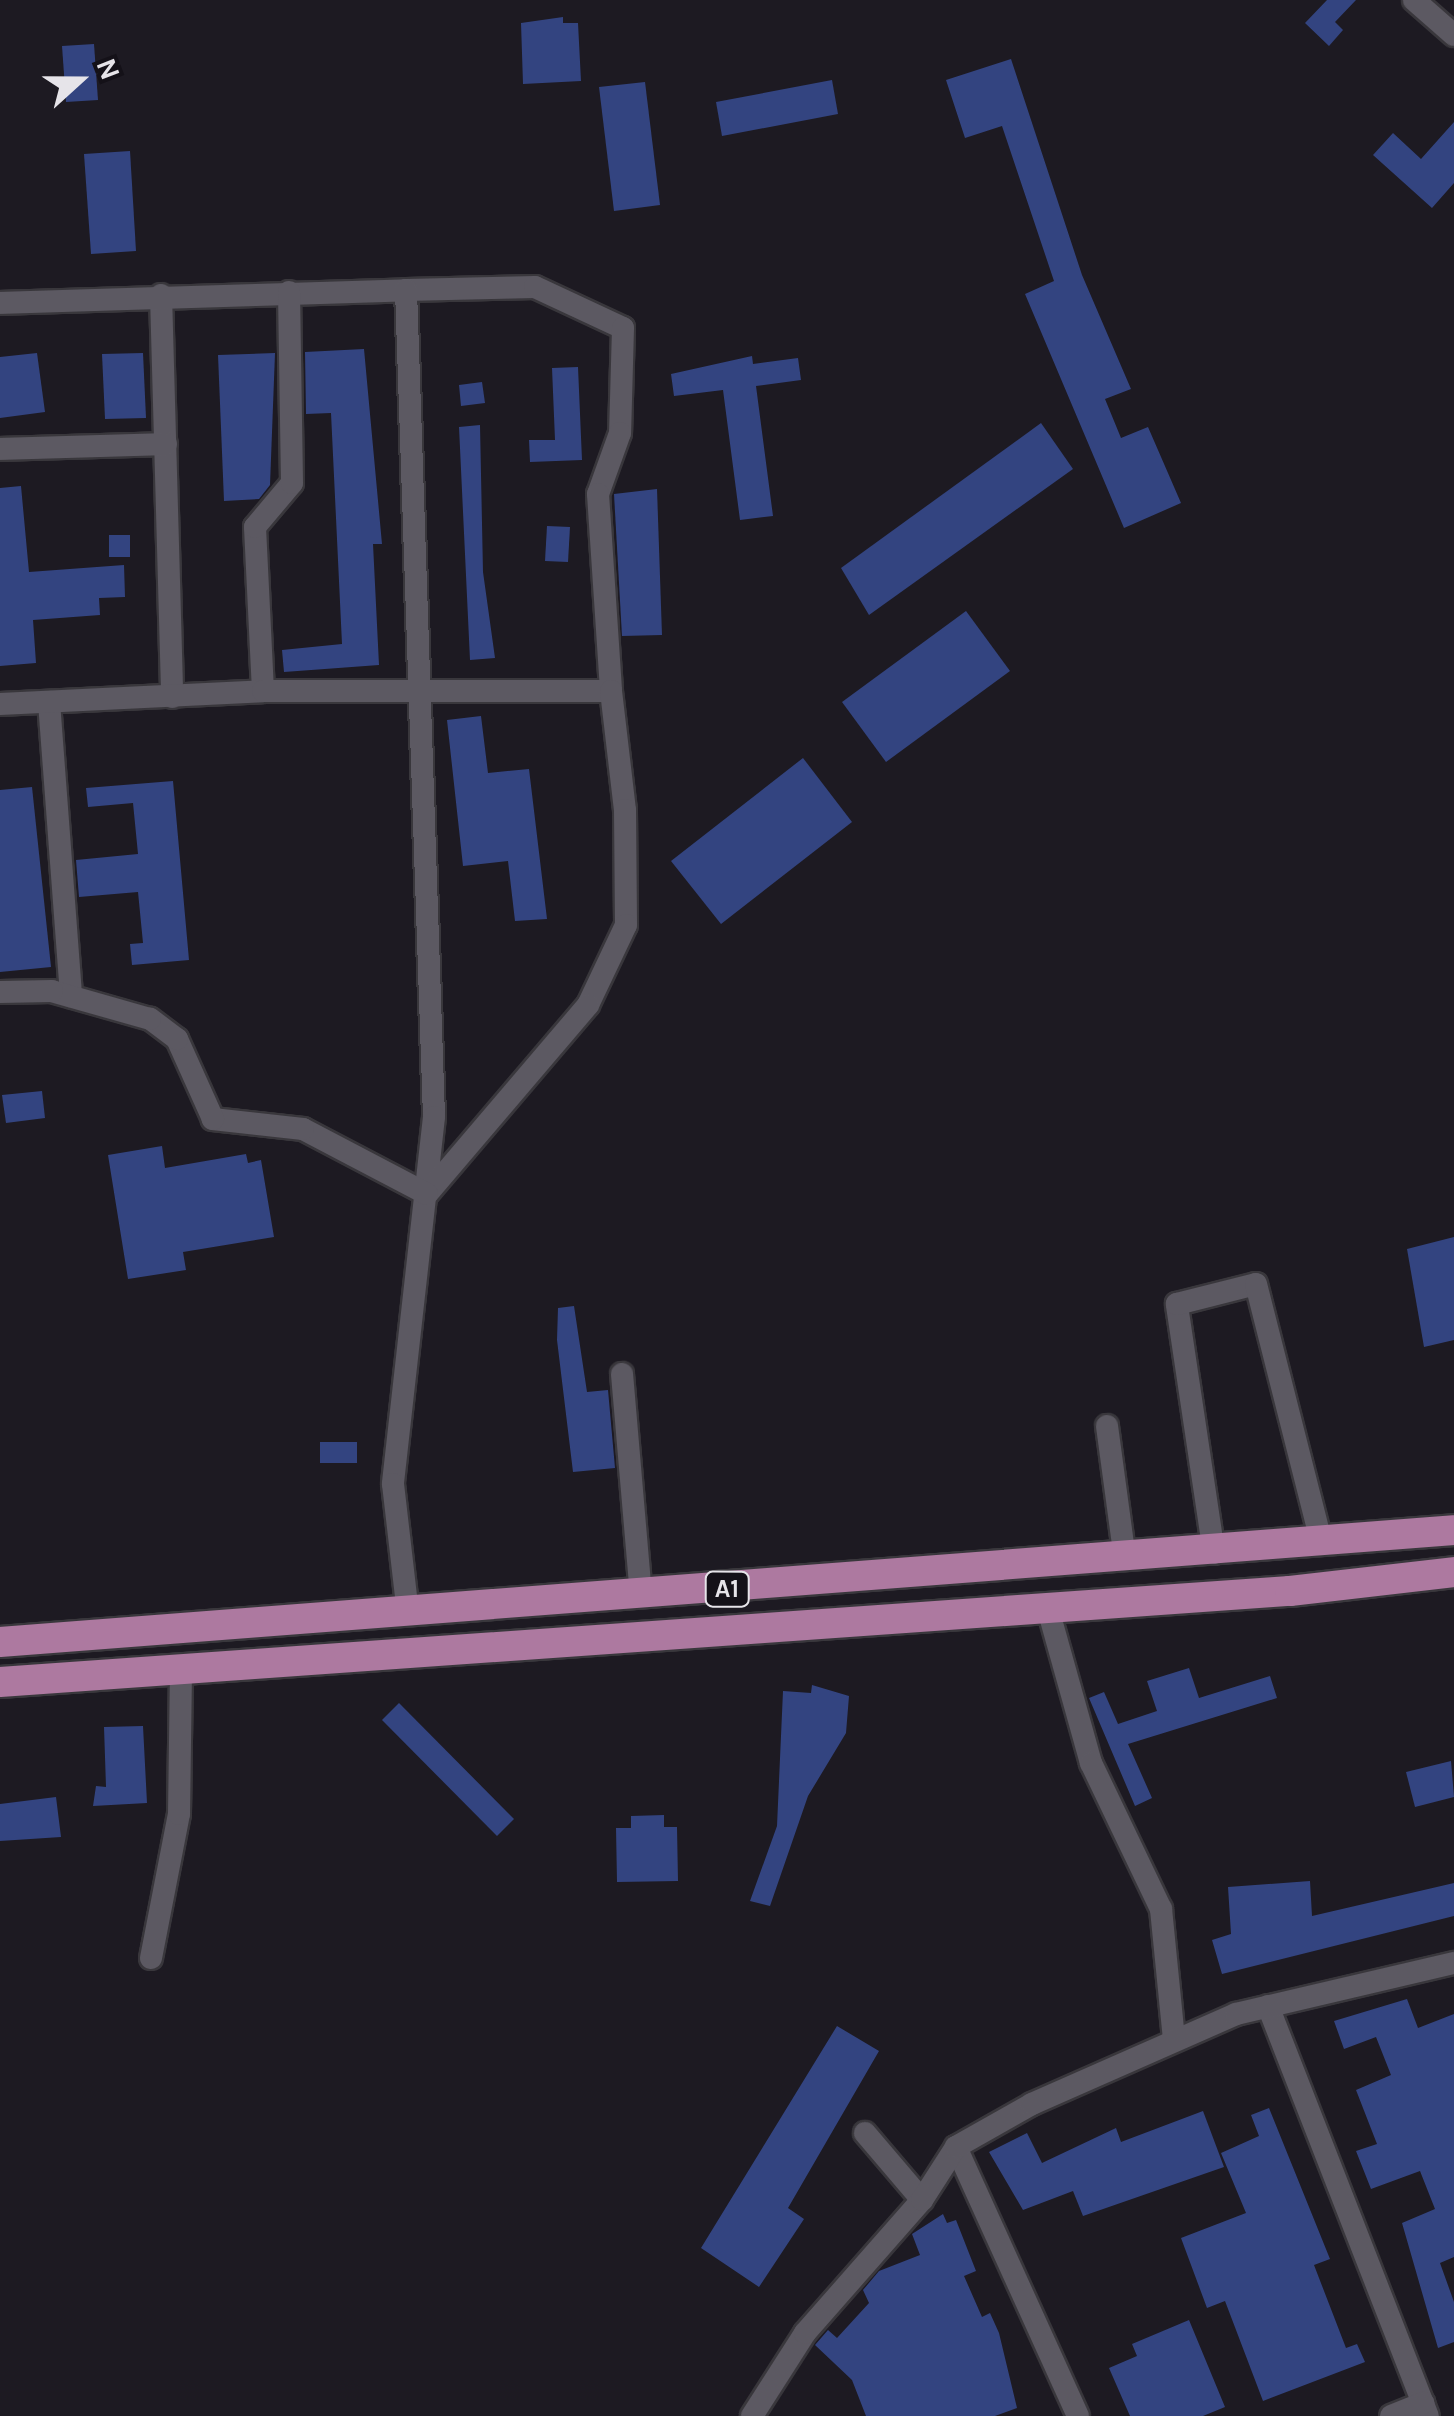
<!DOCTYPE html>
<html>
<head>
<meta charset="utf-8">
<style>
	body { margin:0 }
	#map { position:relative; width:1454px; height:2416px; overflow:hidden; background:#1d1a22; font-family:Karla,sans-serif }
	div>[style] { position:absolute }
	.building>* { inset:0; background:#334480 }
	.roads { filter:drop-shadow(2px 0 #39373c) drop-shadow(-2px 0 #39373c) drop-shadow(0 2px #39373c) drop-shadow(0 -2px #39373c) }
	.minor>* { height:22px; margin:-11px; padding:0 11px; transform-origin:11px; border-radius:11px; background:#5c5962 }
	.trunk>* { height:30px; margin:-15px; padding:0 15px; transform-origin:15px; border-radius:15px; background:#ad79a0 }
	span { translate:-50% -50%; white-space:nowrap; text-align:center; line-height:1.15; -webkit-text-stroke:9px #141118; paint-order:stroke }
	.shield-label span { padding:2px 8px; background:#141118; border:2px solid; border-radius:8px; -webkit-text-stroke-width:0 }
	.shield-label { font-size:25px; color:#e6e4e9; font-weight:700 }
	.north { position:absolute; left:30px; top:30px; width:100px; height:100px; -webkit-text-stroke:8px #141118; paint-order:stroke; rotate:69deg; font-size:28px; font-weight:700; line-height:40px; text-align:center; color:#e6e4e9 }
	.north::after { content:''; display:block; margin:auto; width:35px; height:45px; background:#e6e4e9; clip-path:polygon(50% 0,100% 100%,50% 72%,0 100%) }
</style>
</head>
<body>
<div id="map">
	<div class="building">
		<i style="clip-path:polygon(1327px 0,1356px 0,1335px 22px,1343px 30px,1329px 46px,1305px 23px)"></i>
		<i style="clip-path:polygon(563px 17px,563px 23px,578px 23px,581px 81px,523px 84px,521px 23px)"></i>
		<i style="clip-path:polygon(94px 44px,98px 100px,66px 102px,62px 46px)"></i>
		<i style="clip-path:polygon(1011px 59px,1082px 275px,1131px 389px,1105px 399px,1121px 438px,1148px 427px,1181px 503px,1124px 528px,1025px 294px,1054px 281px,1002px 126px,965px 138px,946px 80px)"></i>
		<i style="clip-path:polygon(832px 80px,838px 114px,722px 136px,716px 102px)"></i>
		<i style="clip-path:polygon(645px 82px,660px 205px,614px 211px,599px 87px)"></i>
		<i style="clip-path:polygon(1454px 122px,1454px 183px,1432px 208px,1373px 155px,1393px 133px,1421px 159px)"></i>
		<i style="clip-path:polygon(130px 151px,136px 251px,91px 254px,84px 154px)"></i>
		<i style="clip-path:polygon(364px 349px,382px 544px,373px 544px,379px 665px,284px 672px,282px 650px,342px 644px,331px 413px,306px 414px,305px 352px)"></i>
		<i style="clip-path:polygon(37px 353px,45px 412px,0 418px,0 357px)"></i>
		<i style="clip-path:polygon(143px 353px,146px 418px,105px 419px,102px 354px)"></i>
		<i style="clip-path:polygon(275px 353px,270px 485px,259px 499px,224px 501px,218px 355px)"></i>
		<i style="clip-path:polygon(752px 356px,753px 364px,798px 358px,801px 380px,756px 386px,773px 516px,740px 520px,723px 390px,674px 396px,671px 374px)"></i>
		<i style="clip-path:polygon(578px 367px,582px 460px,530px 462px,529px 440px,555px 440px,552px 368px)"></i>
		<i style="clip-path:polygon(482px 382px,485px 403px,461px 406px,459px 385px)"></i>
		<i style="clip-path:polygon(1041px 423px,1073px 469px,869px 615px,841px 568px)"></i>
		<i style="clip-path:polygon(480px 425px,483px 572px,495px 658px,470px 660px,459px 427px)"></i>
		<i style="clip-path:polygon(21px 486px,29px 572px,124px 565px,125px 597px,99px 598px,100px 615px,33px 620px,36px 663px,0 666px,0 488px)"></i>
		<i style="clip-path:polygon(657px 489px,662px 635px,622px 636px,614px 494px)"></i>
		<i style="clip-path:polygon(547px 526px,570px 527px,568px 562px,545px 561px)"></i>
		<i style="clip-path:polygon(109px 535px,130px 535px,130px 557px,109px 557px)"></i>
		<i style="clip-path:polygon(966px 611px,1010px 671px,886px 762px,842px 702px)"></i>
		<i style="clip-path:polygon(481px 716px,488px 773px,529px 769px,547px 919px,515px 921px,508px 861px,463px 866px,447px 720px)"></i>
		<i style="clip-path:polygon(803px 758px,852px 822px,721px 924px,671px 861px)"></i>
		<i style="clip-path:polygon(173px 781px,189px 960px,132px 965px,130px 944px,143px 943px,138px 892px,79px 897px,76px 860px,138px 854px,133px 803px,88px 807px,86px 788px)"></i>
		<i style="clip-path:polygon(32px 787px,51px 967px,0 972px,0 790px)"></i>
		<i style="clip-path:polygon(42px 1091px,45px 1118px,6px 1123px,2px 1095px)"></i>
		<i style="clip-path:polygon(162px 1146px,165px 1168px,246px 1154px,248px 1163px,261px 1160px,274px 1237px,183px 1252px,186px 1270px,128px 1279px,108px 1155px)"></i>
		<i style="clip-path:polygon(1454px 1237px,1454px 1340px,1424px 1347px,1407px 1249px)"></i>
		<i style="clip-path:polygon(574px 1306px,587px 1392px,608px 1390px,615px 1468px,573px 1472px,557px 1340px,558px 1308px)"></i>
		<i style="clip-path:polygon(320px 1442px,357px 1442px,357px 1463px,320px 1463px)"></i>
		<i style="clip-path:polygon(1189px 1668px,1199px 1698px,1270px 1676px,1277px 1698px,1128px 1744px,1152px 1798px,1135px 1806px,1089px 1698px,1104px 1692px,1118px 1724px,1157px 1711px,1147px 1681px)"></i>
		<i style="clip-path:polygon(812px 1685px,849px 1696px,846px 1733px,808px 1796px,770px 1906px,750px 1901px,777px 1826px,783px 1691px,811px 1693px)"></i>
		<i style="clip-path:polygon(399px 1703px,514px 1819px,497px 1836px,382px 1720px)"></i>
		<i style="clip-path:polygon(143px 1726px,147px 1803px,93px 1806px,96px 1786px,106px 1787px,104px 1727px)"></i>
		<i style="clip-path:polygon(1451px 1761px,1454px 1797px,1415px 1807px,1406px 1772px)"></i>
		<i style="clip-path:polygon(56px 1797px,61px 1837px,0 1841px,0 1804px)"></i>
		<i style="clip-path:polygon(664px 1815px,664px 1827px,677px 1827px,678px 1881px,617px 1882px,616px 1828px,631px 1828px,631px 1816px)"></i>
		<i style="clip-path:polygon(1310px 1881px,1312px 1916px,1454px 1883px,1454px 1916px,1222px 1974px,1212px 1940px,1231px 1934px,1228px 1887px)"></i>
		<i style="clip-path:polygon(1407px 1999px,1418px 2028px,1454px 2014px,1454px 2257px,1440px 2263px,1454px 2302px,1454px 2342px,1438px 2348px,1402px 2223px,1435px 2209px,1420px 2171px,1371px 2189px,1356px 2151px,1377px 2144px,1356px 2090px,1391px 2075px,1376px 2037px,1344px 2049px,1334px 2021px)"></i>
		<i style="clip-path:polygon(837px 2026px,879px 2051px,788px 2208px,804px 2219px,759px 2287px,701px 2248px)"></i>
		<i style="clip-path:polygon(1269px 2108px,1330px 2259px,1314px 2265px,1346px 2348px,1357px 2344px,1365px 2362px,1263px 2401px,1225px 2301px,1207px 2308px,1181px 2238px,1246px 2213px,1221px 2153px,1259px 2136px,1251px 2115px)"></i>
		<i style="clip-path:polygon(1203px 2111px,1224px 2167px,1083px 2216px,1073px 2191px,1023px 2210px,989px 2152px,1027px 2133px,1042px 2163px,1116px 2128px,1121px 2142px)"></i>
		<i style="clip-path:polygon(943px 2214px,947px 2223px,956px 2220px,976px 2271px,964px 2276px,982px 2317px,990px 2313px,999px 2333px,1017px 2408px,995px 2416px,866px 2416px,852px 2380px,815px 2345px,828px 2330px,837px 2338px,869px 2303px,863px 2290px,879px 2271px,920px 2255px,912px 2234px)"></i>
		<i style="clip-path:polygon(1189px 2320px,1225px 2407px,1203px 2416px,1130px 2416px,1109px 2368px,1137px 2356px,1132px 2344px)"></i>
	</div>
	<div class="roads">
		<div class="minor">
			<i style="left:1414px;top:0;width:53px;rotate:41.2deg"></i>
			<i style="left:406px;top:290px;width:129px;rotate:-1.3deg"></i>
			<i style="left:535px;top:287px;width:97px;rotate:25deg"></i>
			<i style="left:623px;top:328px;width:105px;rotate:91.6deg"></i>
			<i style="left:620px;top:433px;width:65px;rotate:109.8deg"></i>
			<i style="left:598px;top:494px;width:197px;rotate:86.2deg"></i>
			<i style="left:161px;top:295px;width:402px;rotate:88.4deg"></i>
			<i style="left:0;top:303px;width:406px;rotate:-1.8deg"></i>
			<i style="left:406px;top:290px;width:827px;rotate:88.06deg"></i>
			<i style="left:434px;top:1117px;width:369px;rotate:96.4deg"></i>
			<i style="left:393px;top:1484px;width:130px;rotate:83.4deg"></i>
			<i style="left:0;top:449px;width:166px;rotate:-1.7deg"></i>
			<i style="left:263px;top:691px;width:164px;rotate:-92.8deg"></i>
			<i style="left:255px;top:527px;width:57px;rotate:-49.9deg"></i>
			<i style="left:292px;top:483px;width:191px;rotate:-90.9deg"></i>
			<i style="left:49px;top:702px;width:295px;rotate:85.7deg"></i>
			<i style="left:0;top:704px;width:263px;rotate:-2.8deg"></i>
			<i style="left:263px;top:691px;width:348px"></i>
			<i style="left:611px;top:691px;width:120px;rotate:83.3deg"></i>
			<i style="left:625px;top:810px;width:115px;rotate:89.5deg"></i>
			<i style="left:626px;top:925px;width:89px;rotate:115.4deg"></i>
			<i style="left:588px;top:1005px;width:248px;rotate:130.4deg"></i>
			<i style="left:427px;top:1194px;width:140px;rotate:-152.3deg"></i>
			<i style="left:303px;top:1129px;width:91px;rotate:-173.7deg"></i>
			<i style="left:213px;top:1119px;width:88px;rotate:-114.2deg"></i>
			<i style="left:177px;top:1039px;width:34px;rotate:-143deg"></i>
			<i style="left:150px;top:1019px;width:102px;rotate:-164.1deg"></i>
			<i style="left:52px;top:991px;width:52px;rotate:178.9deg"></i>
			<i style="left:622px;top:1374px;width:222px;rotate:85.1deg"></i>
			<i style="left:1107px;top:1426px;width:134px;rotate:82.3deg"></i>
			<i style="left:1214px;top:1553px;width:252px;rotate:-98.5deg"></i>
			<i style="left:1177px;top:1304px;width:81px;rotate:-14.2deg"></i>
			<i style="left:1256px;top:1284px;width:268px;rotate:75.8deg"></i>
			<i style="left:1048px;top:1609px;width:160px;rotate:74.4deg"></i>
			<i style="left:1091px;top:1763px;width:162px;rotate:64.4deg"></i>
			<i style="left:1161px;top:1909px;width:132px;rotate:84.3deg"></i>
			<i style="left:151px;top:1958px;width:147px;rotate:-79deg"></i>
			<i style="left:179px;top:1814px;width:144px;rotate:-89.2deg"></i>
			<i style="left:1268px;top:2006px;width:440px;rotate:68.7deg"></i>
			<i style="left:865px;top:2133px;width:88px;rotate:49.6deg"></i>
			<i style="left:956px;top:2147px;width:295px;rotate:65.6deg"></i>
			<i style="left:752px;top:2416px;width:98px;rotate:-57.4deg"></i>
			<i style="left:805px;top:2333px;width:177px;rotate:-48.7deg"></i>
			<i style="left:922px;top:2200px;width:63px;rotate:-57.3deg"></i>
			<i style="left:956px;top:2147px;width:87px;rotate:-29.5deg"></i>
			<i style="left:1032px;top:2104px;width:223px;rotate:-23.8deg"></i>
			<i style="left:1236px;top:2014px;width:224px;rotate:-13.2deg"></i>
			<i style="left:1391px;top:2416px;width:35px;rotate:-22deg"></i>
		</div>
		<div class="trunk">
			<i style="left:0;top:1642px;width:1458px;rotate:-4.4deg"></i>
			<i style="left:0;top:1682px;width:1293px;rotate:-4.04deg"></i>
			<i style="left:1290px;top:1591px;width:165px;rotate:-6.6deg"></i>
		</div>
	</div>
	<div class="shield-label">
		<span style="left:727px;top:1589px">A1</span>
	</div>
	<div class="north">N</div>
</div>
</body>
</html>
